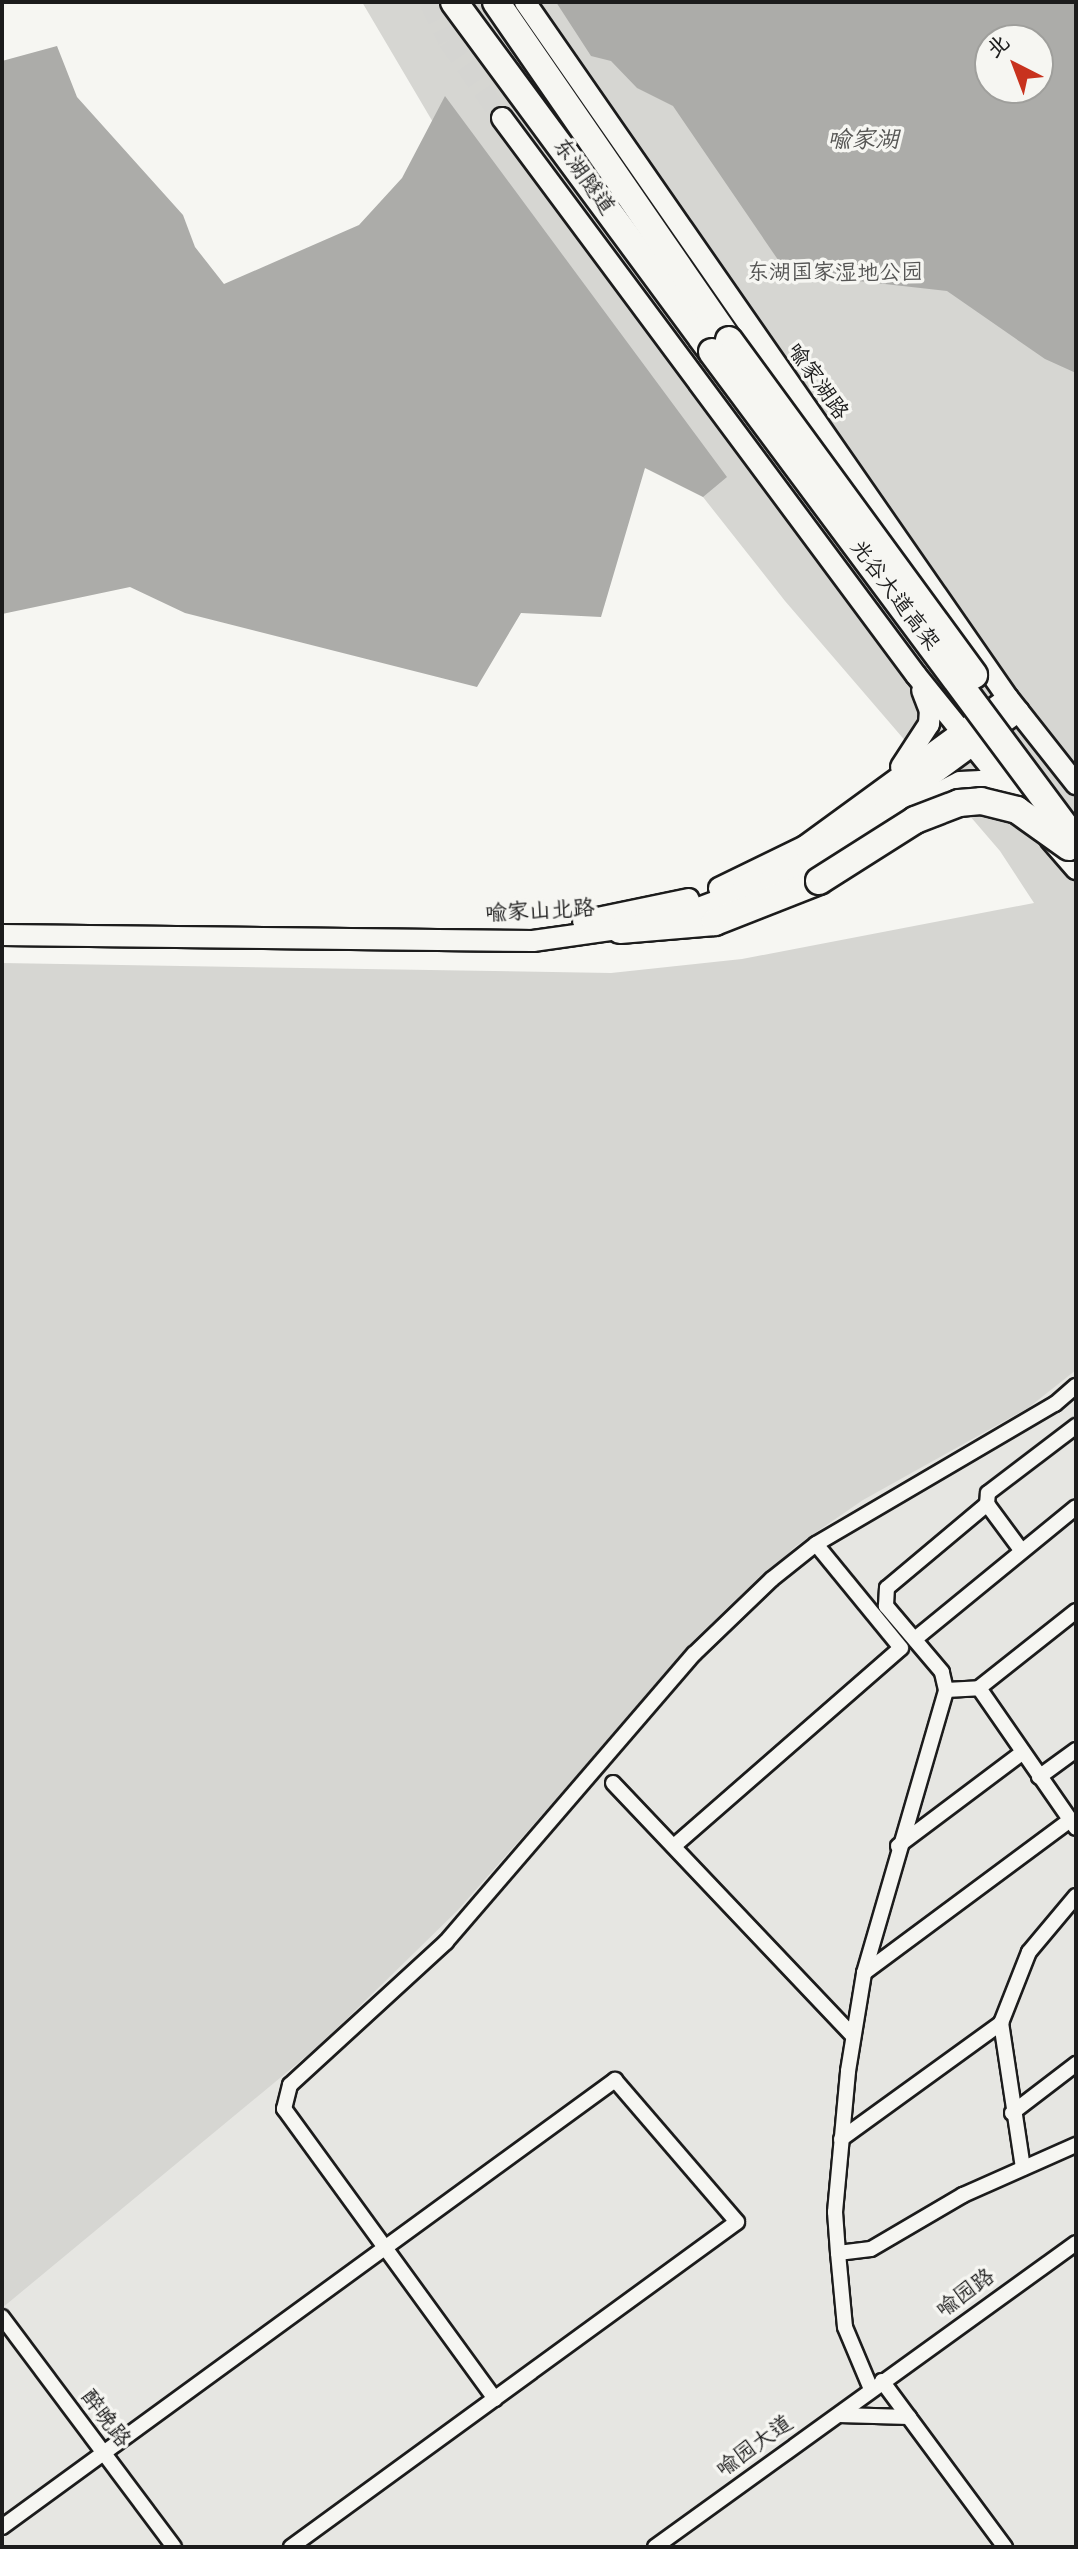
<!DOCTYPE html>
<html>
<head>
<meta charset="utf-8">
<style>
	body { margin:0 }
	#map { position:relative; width:1078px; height:2549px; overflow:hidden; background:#f6f6f2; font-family:Kalam,"LXGW WenKai TC",sans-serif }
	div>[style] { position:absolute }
	.built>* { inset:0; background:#e6e6e2 }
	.green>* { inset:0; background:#d6d6d2 }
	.water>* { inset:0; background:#acaca9 }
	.secondary-tunnel>* { height:20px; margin-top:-10px; transform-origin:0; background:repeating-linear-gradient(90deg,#d5d5d2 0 20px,transparent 0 30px) }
	.roads { filter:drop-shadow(2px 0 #1c1c1c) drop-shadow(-2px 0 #1c1c1c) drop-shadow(0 2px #1c1c1c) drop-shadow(0 -2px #1c1c1c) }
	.street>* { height:14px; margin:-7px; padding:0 7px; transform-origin:7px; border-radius:7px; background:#f6f6f2 }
	.secondary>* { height:20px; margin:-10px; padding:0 10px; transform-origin:10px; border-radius:10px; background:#f6f6f2 }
	.highway>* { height:26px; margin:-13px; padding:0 13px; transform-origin:13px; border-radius:13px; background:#f6f6f2 }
	.bridges { filter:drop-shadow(2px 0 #1c1c1c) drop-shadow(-2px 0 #1c1c1c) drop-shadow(0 2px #1c1c1c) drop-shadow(0 -2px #1c1c1c) }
	.highway-bridge>* { height:26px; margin:-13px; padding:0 13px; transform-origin:13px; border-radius:13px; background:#f6f6f2 }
	span { translate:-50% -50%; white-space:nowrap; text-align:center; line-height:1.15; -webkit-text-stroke:7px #f6f6f2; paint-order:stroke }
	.street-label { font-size:22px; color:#1c1c1c }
	.park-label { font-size:22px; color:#545453 }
	.water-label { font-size:24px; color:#565654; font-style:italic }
	.frame { position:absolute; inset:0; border:4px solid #1c1c1c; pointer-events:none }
	.north { position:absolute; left:974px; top:24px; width:80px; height:80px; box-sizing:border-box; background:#f6f6f2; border:2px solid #9f9f9c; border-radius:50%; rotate:318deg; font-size:22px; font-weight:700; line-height:32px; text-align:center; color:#1c1c1c }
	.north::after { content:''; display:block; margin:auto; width:28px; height:36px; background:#c8321e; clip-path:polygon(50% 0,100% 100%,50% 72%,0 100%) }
</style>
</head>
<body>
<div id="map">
	<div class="built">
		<i style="clip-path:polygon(1076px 1115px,1076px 2547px,2px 2547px,2px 1761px)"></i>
	</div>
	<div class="green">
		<i style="clip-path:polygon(evenodd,362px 2px,1076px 2px,1076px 1370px,1028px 1408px,863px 1500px,796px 1546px,690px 1647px,458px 1910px,321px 2044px,2px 2308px,2px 963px,611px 973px,742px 959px,1034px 903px,1000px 851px,785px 601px,509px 251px,362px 2px,990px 40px,1038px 40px,1038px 88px,990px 88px,990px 40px)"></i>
	</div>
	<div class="water">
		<i style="clip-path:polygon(evenodd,556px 2px,1076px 2px,1076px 373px,1045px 359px,947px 291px,787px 273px,673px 106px,637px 88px,611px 61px,591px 56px,556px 2px,990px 40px,1038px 40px,1038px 88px,990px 88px,990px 40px)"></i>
		<i style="clip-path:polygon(57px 46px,77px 97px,183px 215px,195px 247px,224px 284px,359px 225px,402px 178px,445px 96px,727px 477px,703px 497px,645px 468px,601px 617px,521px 613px,477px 687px,185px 613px,130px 587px,2px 614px,2px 61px)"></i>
	</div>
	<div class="secondary-tunnel">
		<i style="left:429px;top:2px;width:43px;rotate:64deg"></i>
		<i style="left:448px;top:41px;width:94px;rotate:55deg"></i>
	</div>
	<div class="roads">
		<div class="street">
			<i style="left:987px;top:1504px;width:57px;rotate:53.5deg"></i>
			<i style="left:1076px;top:1611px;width:124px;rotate:141.6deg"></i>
			<i style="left:979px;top:1688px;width:170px;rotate:55.3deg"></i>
			<i style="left:915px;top:1639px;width:208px;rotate:-39.3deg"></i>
			<i style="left:946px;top:1690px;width:33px;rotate:-3deg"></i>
			<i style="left:1039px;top:1777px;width:46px;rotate:-36.1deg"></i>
			<i style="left:613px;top:1783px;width:349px;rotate:46.5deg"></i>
			<i style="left:674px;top:1846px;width:301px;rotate:-41.1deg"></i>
			<i style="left:901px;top:1648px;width:134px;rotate:-129.3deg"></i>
			<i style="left:898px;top:1846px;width:155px;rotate:-36.9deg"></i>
			<i style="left:864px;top:1973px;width:257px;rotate:-36.6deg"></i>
			<i style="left:1012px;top:2113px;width:81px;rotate:-37.4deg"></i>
			<i style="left:841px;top:2139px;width:198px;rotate:-35.9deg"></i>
			<i style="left:1023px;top:2168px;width:147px;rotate:-98.6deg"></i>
			<i style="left:1001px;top:2023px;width:76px;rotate:-68.5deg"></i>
			<i style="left:1029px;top:1952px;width:73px;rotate:-50deg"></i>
			<i style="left:838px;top:2253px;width:33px;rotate:-7deg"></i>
			<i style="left:871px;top:2249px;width:107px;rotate:-30.4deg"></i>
			<i style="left:963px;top:2195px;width:124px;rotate:-23.9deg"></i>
			<i style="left:2px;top:2317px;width:287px;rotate:53.2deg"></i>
			<i style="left:882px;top:2381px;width:207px;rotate:53.5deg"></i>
			<i style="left:871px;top:2389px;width:67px;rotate:-112.8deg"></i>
			<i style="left:845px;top:2327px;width:74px;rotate:-95.4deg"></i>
			<i style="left:838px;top:2253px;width:41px;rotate:-94.2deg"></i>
			<i style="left:835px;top:2212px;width:142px;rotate:-84.7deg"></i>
			<i style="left:848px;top:2071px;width:99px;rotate:-80.7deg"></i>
			<i style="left:864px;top:1973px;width:295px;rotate:-73.8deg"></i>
			<i style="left:946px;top:1690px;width:18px;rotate:-103deg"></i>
			<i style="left:942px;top:1672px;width:87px;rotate:-130.3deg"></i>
			<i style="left:886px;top:1606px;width:18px;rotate:-87deg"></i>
			<i style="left:887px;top:1588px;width:131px;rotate:-40deg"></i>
			<i style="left:987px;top:1504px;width:11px;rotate:-85deg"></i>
			<i style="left:988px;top:1493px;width:111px;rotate:-37.3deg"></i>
			<i style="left:495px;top:2399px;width:359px;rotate:-126deg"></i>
			<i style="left:284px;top:2109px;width:25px;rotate:-76deg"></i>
			<i style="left:290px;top:2085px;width:212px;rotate:-42.5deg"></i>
			<i style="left:446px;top:1942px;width:380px;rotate:-49.3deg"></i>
			<i style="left:694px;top:1654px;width:108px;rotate:-43.9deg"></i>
			<i style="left:772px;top:1579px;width:56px;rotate:-38.5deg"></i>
			<i style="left:816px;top:1544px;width:277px;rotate:-30.4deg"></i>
			<i style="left:1055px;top:1404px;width:28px;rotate:-41deg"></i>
			<i style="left:839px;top:2415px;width:70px;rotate:1.6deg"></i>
			<i style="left:2px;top:2527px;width:759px;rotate:-36.1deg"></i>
			<i style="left:615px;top:2080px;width:187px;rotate:49.3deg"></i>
			<i style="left:737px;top:2222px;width:552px;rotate:143.92deg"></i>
			<i style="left:655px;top:2547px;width:519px;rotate:-35.83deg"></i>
		</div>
		<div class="secondary">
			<i style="left:525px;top:2px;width:847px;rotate:55.24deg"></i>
			<i style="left:1008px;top:698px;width:110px;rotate:51.7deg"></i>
			<i style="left:502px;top:118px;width:694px;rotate:53.38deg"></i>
			<i style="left:916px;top:675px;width:180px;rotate:51.1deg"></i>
			<i style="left:901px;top:767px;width:51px;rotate:-56.9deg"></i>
			<i style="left:929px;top:724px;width:13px;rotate:-86deg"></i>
			<i style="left:930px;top:711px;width:22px;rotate:-111deg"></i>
			<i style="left:903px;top:811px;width:64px;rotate:-27deg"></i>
			<i style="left:960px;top:782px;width:21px;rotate:-3deg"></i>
			<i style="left:981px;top:781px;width:26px;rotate:23deg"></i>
			<i style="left:1050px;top:839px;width:40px;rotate:49deg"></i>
			<i style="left:719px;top:888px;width:96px;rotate:-26deg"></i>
			<i style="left:805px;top:846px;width:251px;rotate:-36.1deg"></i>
			<i style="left:672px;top:918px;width:105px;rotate:-20.7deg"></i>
			<i style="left:770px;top:881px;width:85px;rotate:-29deg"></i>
			<i style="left:844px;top:840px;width:217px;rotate:-36.4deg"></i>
			<i style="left:583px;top:921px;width:108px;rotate:-11.7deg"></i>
			<i style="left:2px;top:935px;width:531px;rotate:0.65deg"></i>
			<i style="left:533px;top:941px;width:101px;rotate:-8deg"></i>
		</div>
		<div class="highway">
			<i style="left:454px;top:2px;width:435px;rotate:53.6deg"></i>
			<i style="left:496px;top:2px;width:411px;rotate:55.4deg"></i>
			<i style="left:620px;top:930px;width:95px;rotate:-4.8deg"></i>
			<i style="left:715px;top:922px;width:112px;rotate:-21.5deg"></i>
		</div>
	</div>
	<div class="bridges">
		<div class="highway-bridge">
			<i style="left:729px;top:340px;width:415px;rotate:53.8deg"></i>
			<i style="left:712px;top:352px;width:610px;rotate:53.34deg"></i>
			<i style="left:819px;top:881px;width:114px;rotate:-32.4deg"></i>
			<i style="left:915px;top:820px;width:47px;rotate:-21.1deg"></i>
			<i style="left:959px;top:803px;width:22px;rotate:-5deg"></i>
			<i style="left:981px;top:801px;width:37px;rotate:14deg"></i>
			<i style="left:1017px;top:810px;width:64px;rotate:35.4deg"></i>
		</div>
	</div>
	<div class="street-label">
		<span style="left:583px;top:177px;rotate:54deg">东湖隧道</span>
		<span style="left:817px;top:382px;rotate:55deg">喻家湖路</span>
		<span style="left:894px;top:596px;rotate:53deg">光谷大道高架</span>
		<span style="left:540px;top:912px;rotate:-3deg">喻家山北路</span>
		<span style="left:966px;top:2294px;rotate:-36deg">喻园路</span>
		<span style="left:105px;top:2419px;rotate:53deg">醉晚路</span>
		<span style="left:755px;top:2447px;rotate:-36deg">喻园大道</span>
	</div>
	<div class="park-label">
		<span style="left:835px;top:274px">东湖国家湿地公园</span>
	</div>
	<div class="water-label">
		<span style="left:863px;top:141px">喻家湖</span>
	</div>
	<div class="frame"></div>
	<div class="north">北</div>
</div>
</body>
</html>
